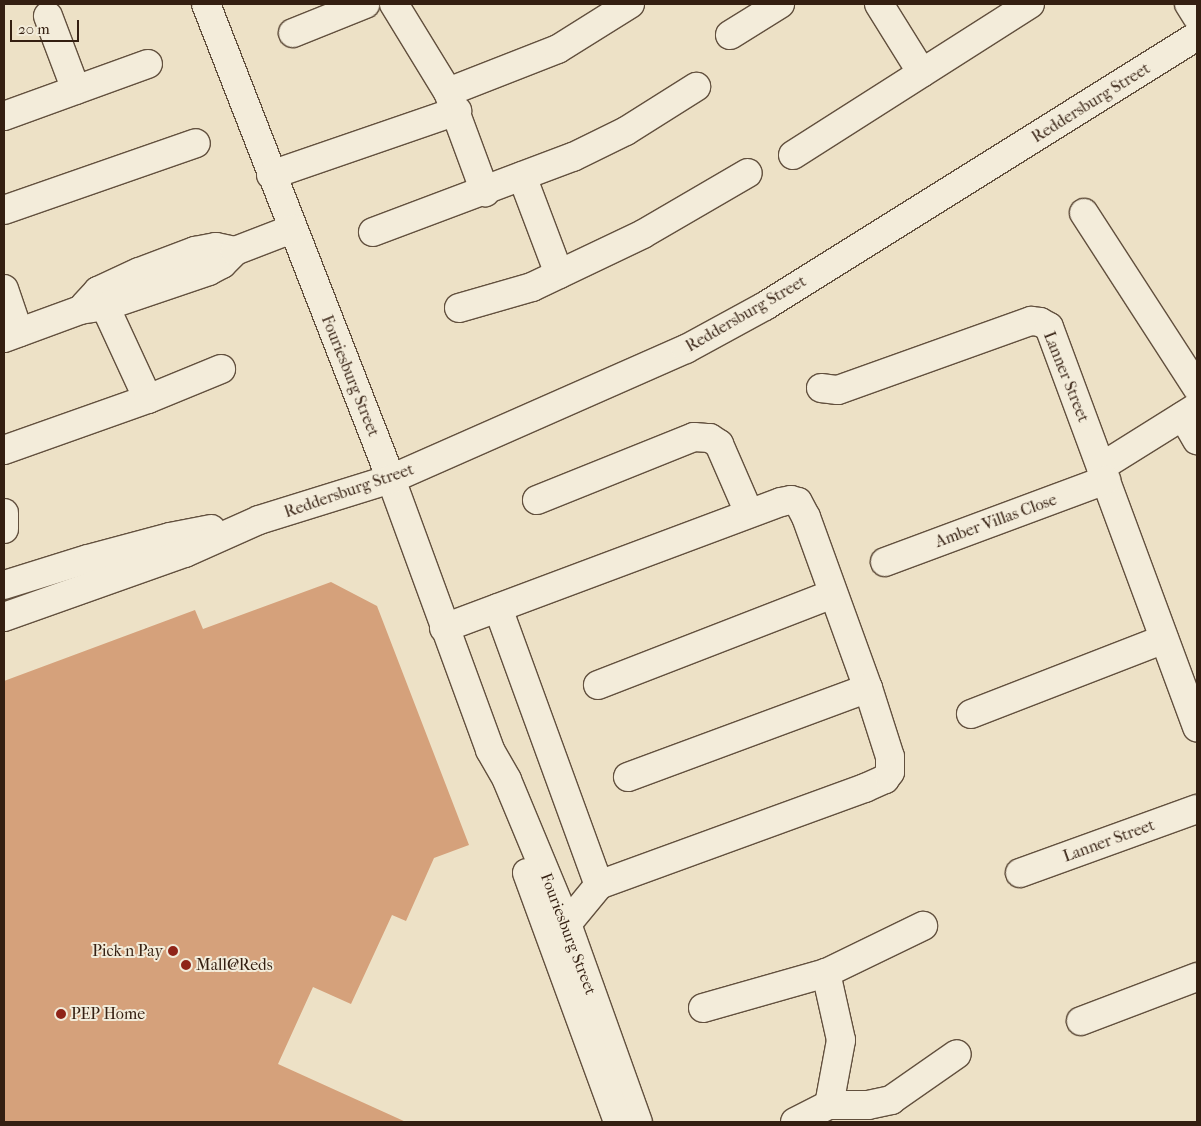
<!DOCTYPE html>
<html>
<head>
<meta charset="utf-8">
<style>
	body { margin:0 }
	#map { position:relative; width:1201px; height:1126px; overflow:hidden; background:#ede1c6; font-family:"IM FELL French Canon",serif }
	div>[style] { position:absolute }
	.building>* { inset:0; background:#d5a17b }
	.roads { filter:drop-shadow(1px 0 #62503e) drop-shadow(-1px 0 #62503e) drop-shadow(0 1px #62503e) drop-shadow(0 -1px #62503e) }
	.minor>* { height:28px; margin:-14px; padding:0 14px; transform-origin:14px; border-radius:14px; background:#f3ecda }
	.dots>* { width:14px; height:14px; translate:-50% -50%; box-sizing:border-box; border:2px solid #f3ecda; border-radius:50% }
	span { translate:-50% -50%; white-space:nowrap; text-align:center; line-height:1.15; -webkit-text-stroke:4px #f3ecda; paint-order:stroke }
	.street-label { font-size:16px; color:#341f11 }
	.poi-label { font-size:16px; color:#341f11 }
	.right { translate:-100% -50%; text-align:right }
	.left { translate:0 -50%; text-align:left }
	.frame { position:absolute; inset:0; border:5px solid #341f11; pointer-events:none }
	.scale { position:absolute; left:10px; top:20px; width:69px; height:22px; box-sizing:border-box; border:2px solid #341f11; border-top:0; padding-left:6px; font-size:15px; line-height:18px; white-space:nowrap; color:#341f11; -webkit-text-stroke:4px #f3ecda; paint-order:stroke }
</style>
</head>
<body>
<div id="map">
	<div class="building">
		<i style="clip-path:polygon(331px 582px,377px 606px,469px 845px,434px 858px,406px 921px,392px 915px,351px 1004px,313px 987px,278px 1064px,406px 1122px,4px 1122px,4px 681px,195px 610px,203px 629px)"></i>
	</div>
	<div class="roads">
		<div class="minor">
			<i style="left:206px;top:4px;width:510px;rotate:68.72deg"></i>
			<i style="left:391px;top:479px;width:289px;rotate:69.9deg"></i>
			<i style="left:490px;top:750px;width:34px;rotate:60deg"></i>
			<i style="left:507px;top:780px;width:156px;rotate:67.4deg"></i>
			<i style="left:567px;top:924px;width:210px;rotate:70.3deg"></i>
			<i style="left:394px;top:4px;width:103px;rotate:58.5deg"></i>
			<i style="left:448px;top:92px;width:107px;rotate:69.7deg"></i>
			<i style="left:879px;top:4px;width:81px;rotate:58.1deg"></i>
			<i style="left:1189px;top:4px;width:15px;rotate:58deg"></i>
			<i style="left:48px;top:16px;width:79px;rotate:69.3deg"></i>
			<i style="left:293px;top:33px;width:78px;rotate:-21.9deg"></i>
			<i style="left:730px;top:35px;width:59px;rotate:-31.8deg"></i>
			<i style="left:448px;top:92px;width:118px;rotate:-21.4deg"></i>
			<i style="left:558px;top:49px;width:85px;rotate:-32deg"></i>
			<i style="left:4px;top:116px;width:153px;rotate:-19.9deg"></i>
			<i style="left:793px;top:155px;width:281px;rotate:-32.5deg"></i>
			<i style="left:271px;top:175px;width:197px;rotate:-19deg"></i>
			<i style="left:522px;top:176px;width:105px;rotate:69.3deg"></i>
			<i style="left:4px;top:210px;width:203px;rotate:-19.2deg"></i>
			<i style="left:1084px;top:213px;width:208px;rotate:57.1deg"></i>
			<i style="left:373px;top:232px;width:214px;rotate:-20.6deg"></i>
			<i style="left:573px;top:157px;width:59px;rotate:-26.1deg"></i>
			<i style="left:626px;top:131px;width:83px;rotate:-32.2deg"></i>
			<i style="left:4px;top:289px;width:46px;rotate:71.2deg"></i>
			<i style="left:98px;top:291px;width:119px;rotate:65.2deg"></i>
			<i style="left:85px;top:305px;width:19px;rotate:-47deg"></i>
			<i style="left:98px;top:291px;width:45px;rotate:-24.9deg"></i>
			<i style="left:139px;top:272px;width:60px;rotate:-20.6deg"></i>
			<i style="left:195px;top:251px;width:21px;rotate:-11deg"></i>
			<i style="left:216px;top:247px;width:19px;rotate:12deg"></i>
			<i style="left:459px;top:308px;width:76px;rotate:-16deg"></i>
			<i style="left:532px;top:287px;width:123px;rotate:-25.5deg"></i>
			<i style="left:643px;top:234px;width:121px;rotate:-30.2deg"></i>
			<i style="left:4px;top:338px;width:81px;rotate:-20.2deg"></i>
			<i style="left:80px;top:310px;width:26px;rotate:-9deg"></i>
			<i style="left:106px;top:306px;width:109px;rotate:-18.8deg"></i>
			<i style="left:209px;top:271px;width:15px;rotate:-28deg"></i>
			<i style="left:222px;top:264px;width:18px;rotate:-45deg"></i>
			<i style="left:235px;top:251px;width:61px;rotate:-21.1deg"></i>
			<i style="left:821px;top:388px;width:17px;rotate:7deg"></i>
			<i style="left:838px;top:390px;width:205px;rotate:-19.7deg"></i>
			<i style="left:1031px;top:321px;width:9px;rotate:6deg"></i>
			<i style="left:1040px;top:322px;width:10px;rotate:29deg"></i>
			<i style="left:1049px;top:327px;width:427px;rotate:69.7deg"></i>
			<i style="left:1183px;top:416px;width:28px;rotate:60deg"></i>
			<i style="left:4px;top:450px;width:153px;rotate:-19.5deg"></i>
			<i style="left:148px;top:399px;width:79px;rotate:-22.3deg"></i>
			<i style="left:1101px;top:467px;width:113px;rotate:-32deg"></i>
			<i style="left:537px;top:500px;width:169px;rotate:-21.9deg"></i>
			<i style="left:694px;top:437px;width:16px;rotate:4deg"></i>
			<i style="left:710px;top:438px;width:11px;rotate:34deg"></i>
			<i style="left:719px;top:444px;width:75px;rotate:66.5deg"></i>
			<i style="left:4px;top:513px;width:16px;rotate:90deg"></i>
			<i style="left:885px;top:562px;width:236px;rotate:-20.4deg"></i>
			<i style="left:4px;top:585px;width:88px;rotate:-17.2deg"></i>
			<i style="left:88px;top:559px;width:85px;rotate:-15deg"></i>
			<i style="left:170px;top:537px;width:42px;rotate:-11deg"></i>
			<i style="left:498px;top:608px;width:295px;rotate:70deg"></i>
			<i style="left:4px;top:617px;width:192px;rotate:-19.5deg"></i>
			<i style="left:185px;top:553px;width:81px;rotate:-24deg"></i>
			<i style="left:259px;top:520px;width:138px;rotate:-17.3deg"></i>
			<i style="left:391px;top:479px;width:322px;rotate:-23.8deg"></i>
			<i style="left:686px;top:349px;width:90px;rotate:-28.6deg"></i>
			<i style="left:765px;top:306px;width:509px;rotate:-32.01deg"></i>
			<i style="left:444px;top:628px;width:360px;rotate:-20.5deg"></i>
			<i style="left:781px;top:502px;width:10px;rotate:-11deg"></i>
			<i style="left:791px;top:500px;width:7px;rotate:16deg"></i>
			<i style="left:798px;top:502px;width:17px;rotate:62deg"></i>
			<i style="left:806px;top:517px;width:182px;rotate:70.1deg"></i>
			<i style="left:868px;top:688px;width:72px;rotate:72.3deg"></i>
			<i style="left:890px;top:757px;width:15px;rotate:90deg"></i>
			<i style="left:890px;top:772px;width:9px;rotate:126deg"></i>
			<i style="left:885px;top:779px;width:22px;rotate:156deg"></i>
			<i style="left:865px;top:788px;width:283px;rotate:160deg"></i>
			<i style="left:599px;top:885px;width:50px;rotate:129.4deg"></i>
			<i style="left:598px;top:685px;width:252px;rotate:-21.2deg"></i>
			<i style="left:971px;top:714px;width:207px;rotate:-21.2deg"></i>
			<i style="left:628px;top:777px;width:256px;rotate:-20.3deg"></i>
			<i style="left:527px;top:873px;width:265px;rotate:69.9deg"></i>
			<i style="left:1020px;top:873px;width:188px;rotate:-19.9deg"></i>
			<i style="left:703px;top:1008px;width:128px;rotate:-15.9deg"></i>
			<i style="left:826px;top:973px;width:108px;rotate:-25.9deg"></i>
			<i style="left:1081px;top:1021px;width:124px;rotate:-20.8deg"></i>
			<i style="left:829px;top:1105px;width:39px"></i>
			<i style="left:868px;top:1105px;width:24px;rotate:-12deg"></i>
			<i style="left:891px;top:1100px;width:80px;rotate:-34.9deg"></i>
			<i style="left:795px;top:1122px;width:38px;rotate:-27deg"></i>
			<i style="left:829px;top:1105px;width:66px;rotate:-79.5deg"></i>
			<i style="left:841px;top:1040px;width:69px;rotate:-102.6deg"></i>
		</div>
	</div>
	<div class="dots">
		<i style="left:173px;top:951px;background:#8f2418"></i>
		<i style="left:186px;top:965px;background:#8f2418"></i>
		<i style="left:61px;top:1014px;background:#8f2418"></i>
	</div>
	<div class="street-label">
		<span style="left:1091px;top:103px;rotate:-32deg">Reddersburg Street</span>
		<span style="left:746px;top:314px;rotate:-30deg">Reddersburg Street</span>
		<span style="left:350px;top:376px;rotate:68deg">Fouriesburg Street</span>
		<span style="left:1066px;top:377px;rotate:68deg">Lanner Street</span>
		<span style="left:349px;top:491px;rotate:-19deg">Reddersburg Street</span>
		<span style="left:996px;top:521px;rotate:-20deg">Amber Villas Close</span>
		<span style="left:1109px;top:841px;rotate:-20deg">Lanner Street</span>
		<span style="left:568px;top:934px;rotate:69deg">Fouriesburg Street</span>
	</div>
	<div class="poi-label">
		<span class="right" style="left:163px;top:951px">Pick n Pay</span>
		<span class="left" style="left:196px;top:965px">Mall@Reds</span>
		<span class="left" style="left:71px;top:1014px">PEP Home</span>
	</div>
	<div class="frame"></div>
	<div class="scale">20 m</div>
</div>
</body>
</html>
